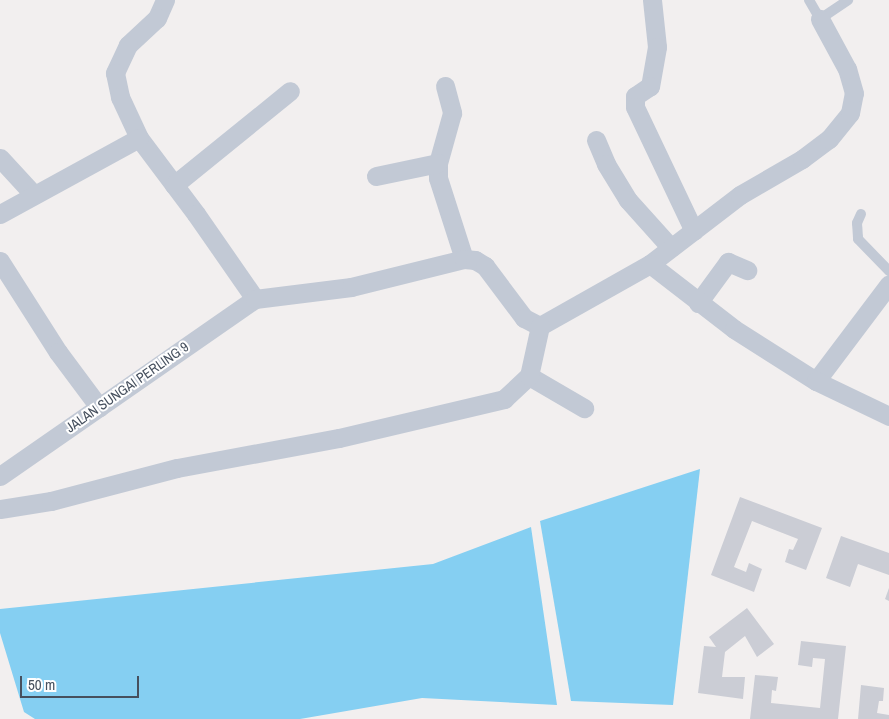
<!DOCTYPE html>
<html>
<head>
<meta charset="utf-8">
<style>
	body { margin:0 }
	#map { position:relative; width:889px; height:719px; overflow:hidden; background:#f2efef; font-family:"Archivo Narrow",sans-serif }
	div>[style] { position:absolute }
	.water>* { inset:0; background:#85cff2 }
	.building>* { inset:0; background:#cbcdd5 }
	.lane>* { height:10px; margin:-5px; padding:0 5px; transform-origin:5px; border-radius:5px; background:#c2c9d5 }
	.street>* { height:19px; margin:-9.5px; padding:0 9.5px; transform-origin:9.5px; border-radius:9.5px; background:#c2c9d5 }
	span { translate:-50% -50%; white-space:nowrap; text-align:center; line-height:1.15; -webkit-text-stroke:4px #fff; paint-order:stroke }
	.street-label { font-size:14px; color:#46505e }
	.scale { position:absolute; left:20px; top:676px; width:119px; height:22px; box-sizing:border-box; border:2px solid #46505e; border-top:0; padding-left:6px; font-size:15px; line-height:18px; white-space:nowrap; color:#46505e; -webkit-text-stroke:4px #fff; paint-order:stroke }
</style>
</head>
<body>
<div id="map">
	<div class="water">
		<i style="clip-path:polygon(700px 469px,673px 705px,571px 701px,540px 521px)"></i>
		<i style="clip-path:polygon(531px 527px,557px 705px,422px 698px,300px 719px,35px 719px,24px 712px,0 633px,0 609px,433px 564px)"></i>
	</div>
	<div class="building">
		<i style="clip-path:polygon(740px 497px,822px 528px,806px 570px,785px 562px,789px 549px,793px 550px,798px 539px,752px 521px,734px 567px,746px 572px,749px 563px,762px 569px,754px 592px,711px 575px)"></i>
		<i style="clip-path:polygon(841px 536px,889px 553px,889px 575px,858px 564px,850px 587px,826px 578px)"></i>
		<i style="clip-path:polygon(889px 588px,889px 601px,885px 599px)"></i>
		<i style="clip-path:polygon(747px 608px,774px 644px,757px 657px,745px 636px,725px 652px,722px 677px,745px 677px,743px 699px,698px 693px,704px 646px,716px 647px,709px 637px)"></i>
		<i style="clip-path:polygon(801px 641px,846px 646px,838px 719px,750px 719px,755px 675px,778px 677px,776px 691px,772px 690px,771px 703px,820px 708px,825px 659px,813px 658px,812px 667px,798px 665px)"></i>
		<i style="clip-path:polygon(861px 685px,884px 688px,883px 701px,879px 701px,877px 713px,889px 715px,889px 719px,858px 719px)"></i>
	</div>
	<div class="lane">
		<i style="left:809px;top:0;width:22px;rotate:60deg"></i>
		<i style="left:820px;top:19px;width:34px;rotate:-34deg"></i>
		<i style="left:861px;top:214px;width:10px;rotate:114deg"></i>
		<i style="left:857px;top:223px;width:16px;rotate:86deg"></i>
		<i style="left:858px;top:239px;width:45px;rotate:45.9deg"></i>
	</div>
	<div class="street">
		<i style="left:165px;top:0;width:20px;rotate:114deg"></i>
		<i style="left:157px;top:18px;width:40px;rotate:137deg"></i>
		<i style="left:128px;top:45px;width:31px;rotate:115deg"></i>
		<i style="left:115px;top:73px;width:25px;rotate:78deg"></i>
		<i style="left:120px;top:97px;width:45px;rotate:65.1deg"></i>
		<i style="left:139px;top:138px;width:95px;rotate:53.1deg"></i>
		<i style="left:196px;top:214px;width:103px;rotate:55.2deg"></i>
		<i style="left:652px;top:0;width:47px;rotate:83.9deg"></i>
		<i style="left:657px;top:47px;width:40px;rotate:100deg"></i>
		<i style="left:650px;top:86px;width:18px;rotate:146deg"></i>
		<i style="left:635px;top:96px;width:11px;rotate:90deg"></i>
		<i style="left:635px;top:107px;width:137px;rotate:64.6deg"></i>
		<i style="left:445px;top:86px;width:28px;rotate:75deg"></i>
		<i style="left:452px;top:113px;width:52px;rotate:105.6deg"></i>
		<i style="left:438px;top:163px;width:15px;rotate:90deg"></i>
		<i style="left:438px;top:178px;width:85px;rotate:72.2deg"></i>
		<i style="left:596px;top:140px;width:26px;rotate:67deg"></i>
		<i style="left:606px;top:164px;width:42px;rotate:58.6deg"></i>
		<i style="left:628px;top:200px;width:64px;rotate:48.1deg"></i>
		<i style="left:0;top:158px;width:50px;rotate:47.4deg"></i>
		<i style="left:376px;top:176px;width:63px;rotate:-11.8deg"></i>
		<i style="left:174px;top:185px;width:149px;rotate:-39deg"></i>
		<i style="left:0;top:214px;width:158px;rotate:-28.7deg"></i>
		<i style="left:0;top:261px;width:108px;rotate:57.5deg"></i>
		<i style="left:58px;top:352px;width:69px;rotate:53.3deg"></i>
		<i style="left:650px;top:264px;width:113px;rotate:-37.5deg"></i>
		<i style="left:740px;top:195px;width:72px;rotate:-30.1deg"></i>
		<i style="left:802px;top:159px;width:34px;rotate:-37deg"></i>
		<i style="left:829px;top:139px;width:33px;rotate:-51deg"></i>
		<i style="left:850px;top:113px;width:20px;rotate:-79deg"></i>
		<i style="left:854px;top:93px;width:25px;rotate:-106deg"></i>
		<i style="left:847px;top:69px;width:57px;rotate:-118.4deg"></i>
		<i style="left:698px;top:303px;width:51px;rotate:-53.8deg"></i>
		<i style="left:728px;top:262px;width:21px;rotate:23deg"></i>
		<i style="left:529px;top:376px;width:64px;rotate:30.2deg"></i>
		<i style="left:816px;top:381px;width:121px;rotate:-53deg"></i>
		<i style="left:0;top:476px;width:310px;rotate:-34.8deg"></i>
		<i style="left:255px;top:299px;width:97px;rotate:-7.1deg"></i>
		<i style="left:351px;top:287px;width:116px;rotate:-13.9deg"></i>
		<i style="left:464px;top:259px;width:11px;rotate:5deg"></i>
		<i style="left:475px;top:260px;width:12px;rotate:31deg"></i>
		<i style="left:485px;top:266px;width:65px;rotate:53.1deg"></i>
		<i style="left:524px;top:318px;width:18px;rotate:27deg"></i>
		<i style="left:540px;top:326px;width:126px;rotate:-29.4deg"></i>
		<i style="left:650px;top:264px;width:106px;rotate:37.7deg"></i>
		<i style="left:734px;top:329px;width:97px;rotate:32.4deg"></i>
		<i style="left:816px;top:381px;width:81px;rotate:25.6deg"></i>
		<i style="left:0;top:509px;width:52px;rotate:-8.9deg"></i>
		<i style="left:51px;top:501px;width:130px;rotate:-14.7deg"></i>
		<i style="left:177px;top:468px;width:165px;rotate:-10.5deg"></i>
		<i style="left:339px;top:438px;width:170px;rotate:-13.3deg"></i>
		<i style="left:504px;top:399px;width:34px;rotate:-43deg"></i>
		<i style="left:529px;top:376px;width:51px;rotate:-77.6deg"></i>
	</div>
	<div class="street-label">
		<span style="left:127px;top:387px;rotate:-35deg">JALAN SUNGAI PERLING 9</span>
	</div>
	<div class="scale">50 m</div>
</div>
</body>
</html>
